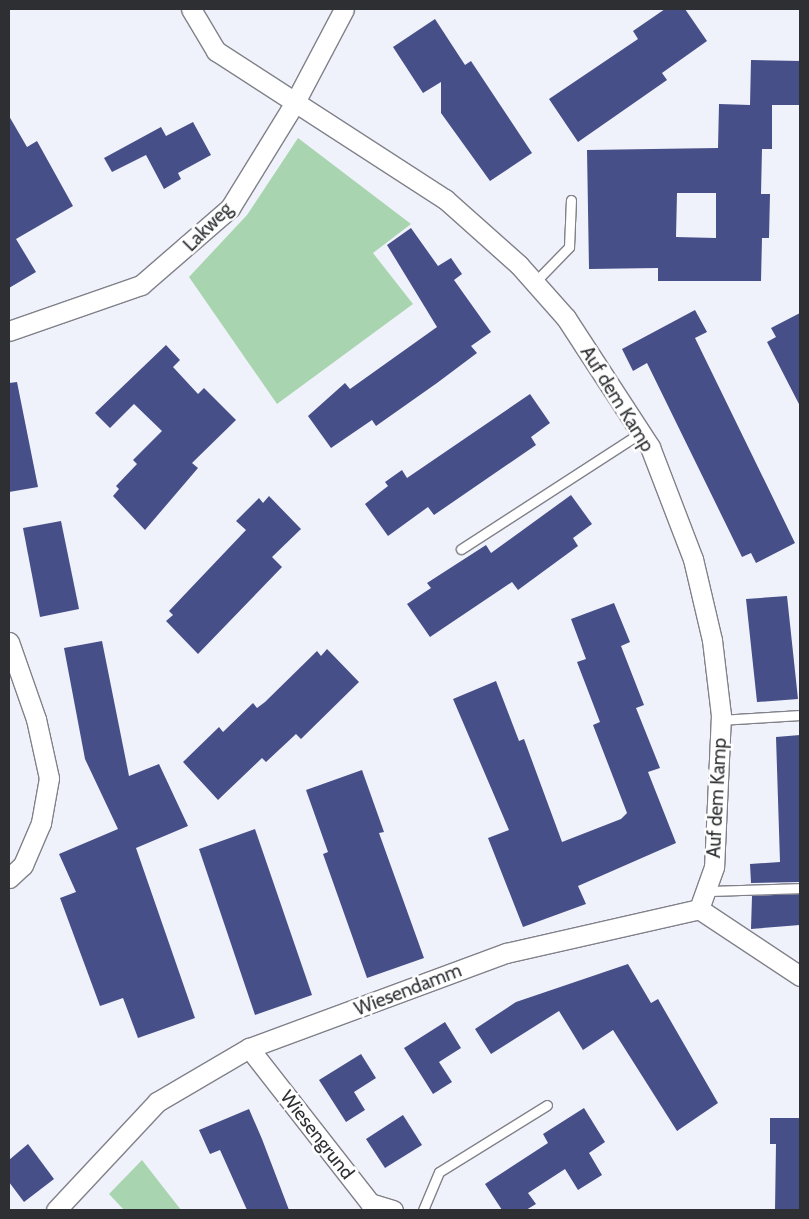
<!DOCTYPE html>
<html>
<head>
<meta charset="utf-8">
<style>
	body { margin:0 }
	#map { position:relative; width:809px; height:1219px; overflow:hidden; background:#f0f2fb; font-family:Cabin,sans-serif }
	div>[style] { position:absolute }
	.green>* { inset:0; background:#a9d4b0 }
	.building>* { inset:0; background:#474f88 }
	.roads { filter:drop-shadow(1px 0 #80818a) drop-shadow(-1px 0 #80818a) drop-shadow(0 1px #80818a) drop-shadow(0 -1px #80818a) }
	.service>* { height:9px; margin:-4.5px; padding:0 4.5px; transform-origin:4.5px; border-radius:4.5px; background:#fff }
	.minor>* { height:19px; margin:-9.5px; padding:0 9.5px; transform-origin:9.5px; border-radius:9.5px; background:#fff }
	span { translate:-50% -50%; white-space:nowrap; text-align:center; line-height:1.15; -webkit-text-stroke:5px #fff; paint-order:stroke }
	.street-label { font-size:19px; color:#2e2f32 }
	.frame { position:absolute; inset:0; border:10px solid #2e2f32; pointer-events:none }
</style>
</head>
<body>
<div id="map">
	<div class="green">
		<i style="clip-path:polygon(298px 138px,411px 224px,373px 253px,413px 304px,277px 404px,189px 277px,247px 215px)"></i>
		<i style="clip-path:polygon(142px 1160px,181px 1210px,124px 1210px,109px 1194px)"></i>
	</div>
	<div class="building">
		<i style="clip-path:polygon(665px 9px,685px 9px,707px 41px,662px 73px,667px 80px,578px 142px,549px 99px,638px 39px,633px 31px)"></i>
		<i style="clip-path:polygon(435px 19px,465px 65px,471px 61px,532px 153px,490px 181px,441px 113px,441px 82px,423px 93px,393px 47px)"></i>
		<i style="clip-path:polygon(evenodd,751px 60px,800px 61px,800px 105px,772px 105px,772px 149px,762px 149px,761px 194px,770px 194px,769px 238px,762px 238px,761px 281px,658px 281px,658px 268px,589px 269px,587px 150px,718px 148px,719px 104px,750px 105px,751px 60px,677px 193px,716px 193px,716px 238px,676px 237px,677px 193px)"></i>
		<i style="clip-path:polygon(9px 116px,27px 147px,37px 141px,73px 206px,16px 239px,36px 272px,9px 288px)"></i>
		<i style="clip-path:polygon(193px 122px,211px 155px,178px 173px,181px 179px,164px 189px,146px 155px,112px 172px,104px 158px,161px 127px,166px 136px)"></i>
		<i style="clip-path:polygon(411px 228px,438px 266px,451px 258px,462px 274px,454px 280px,491px 332px,471px 346px,477px 353px,437px 383px,376px 426px,372px 420px,331px 448px,308px 416px,345px 383px,350px 389px,437px 327px,387px 245px)"></i>
		<i style="clip-path:polygon(695px 310px,707px 332px,695px 338px,795px 543px,756px 563px,751px 553px,742px 557px,647px 363px,633px 371px,622px 349px)"></i>
		<i style="clip-path:polygon(800px 313px,800px 406px,767px 342px,776px 337px,771px 328px)"></i>
		<i style="clip-path:polygon(166px 345px,180px 360px,173px 367px,198px 394px,204px 388px,236px 420px,192px 463px,198px 468px,145px 530px,113px 496px,119px 489px,116px 486px,137px 464px,133px 460px,162px 431px,134px 404px,110px 428px,95px 413px)"></i>
		<i style="clip-path:polygon(17px 382px,38px 487px,9px 492px,9px 383px)"></i>
		<i style="clip-path:polygon(530px 394px,550px 423px,531px 437px,536px 445px,434px 515px,428px 507px,388px 536px,365px 504px,388px 486px,385px 482px,402px 470px,407px 478px)"></i>
		<i style="clip-path:polygon(571px 495px,592px 524px,573px 538px,578px 546px,518px 590px,512px 582px,430px 637px,407px 604px,431px 588px,427px 583px,486px 545px,491px 553px)"></i>
		<i style="clip-path:polygon(269px 496px,301px 529px,272px 557px,282px 567px,198px 654px,166px 621px,173px 615px,169px 611px,246px 530px,236px 521px,259px 498px,263px 503px)"></i>
		<i style="clip-path:polygon(61px 521px,79px 609px,40px 617px,23px 528px)"></i>
		<i style="clip-path:polygon(787px 596px,798px 699px,757px 702px,746px 599px)"></i>
		<i style="clip-path:polygon(614px 603px,630px 642px,621px 646px,644px 705px,636px 708px,660px 768px,648px 772px,676px 843px,578px 886px,586px 904px,523px 927px,488px 838px,509px 830px,453px 699px,496px 681px,519px 741px,524px 739px,562px 842px,621px 819px,627px 813px,593px 725px,600px 722px,577px 662px,586px 659px,571px 619px)"></i>
		<i style="clip-path:polygon(102px 641px,129px 776px,159px 764px,188px 826px,136px 848px,195px 1018px,138px 1038px,123px 998px,100px 1006px,60px 898px,76px 892px,59px 854px,118px 829px,85px 759px,64px 648px)"></i>
		<i style="clip-path:polygon(327px 649px,359px 682px,301px 739px,296px 734px,266px 762px,262px 758px,218px 800px,183px 762px,219px 727px,223px 732px,253px 703px,257px 708px,265px 702px,317px 651px,321px 656px)"></i>
		<i style="clip-path:polygon(800px 735px,800px 882px,751px 883px,750px 864px,780px 862px,776px 737px)"></i>
		<i style="clip-path:polygon(362px 770px,384px 832px,379px 833px,424px 958px,367px 978px,323px 854px,328px 852px,306px 790px)"></i>
		<i style="clip-path:polygon(255px 829px,312px 995px,255px 1015px,199px 849px)"></i>
		<i style="clip-path:polygon(800px 894px,800px 925px,751px 929px,752px 896px)"></i>
		<i style="clip-path:polygon(628px 964px,651px 1003px,658px 999px,718px 1103px,677px 1131px,613px 1030px,583px 1050px,559px 1011px,491px 1054px,475px 1029px,516px 1002px)"></i>
		<i style="clip-path:polygon(445px 1022px,461px 1048px,439px 1062px,452px 1082px,433px 1094px,404px 1048px)"></i>
		<i style="clip-path:polygon(361px 1054px,376px 1078px,354px 1092px,365px 1110px,346px 1122px,319px 1080px)"></i>
		<i style="clip-path:polygon(584px 1108px,605px 1142px,589px 1153px,602px 1175px,578px 1190px,565px 1169px,528px 1193px,536px 1204px,526px 1210px,502px 1210px,485px 1184px,548px 1143px,543px 1134px)"></i>
		<i style="clip-path:polygon(249px 1109px,262px 1139px,289px 1210px,247px 1210px,220px 1150px,210px 1154px,199px 1130px)"></i>
		<i style="clip-path:polygon(403px 1115px,422px 1145px,385px 1168px,366px 1139px)"></i>
		<i style="clip-path:polygon(770px 1118px,800px 1118px,800px 1210px,775px 1210px,776px 1144px,770px 1144px)"></i>
		<i style="clip-path:polygon(28px 1144px,54px 1179px,24px 1202px,9px 1182px,9px 1160px)"></i>
	</div>
	<div class="roads">
		<div class="service">
			<i style="left:535px;top:282px;width:49px;rotate:-45.8deg"></i>
			<i style="left:569px;top:247px;width:47px;rotate:-87.6deg"></i>
			<i style="left:461px;top:549px;width:213px;rotate:-32.9deg"></i>
			<i style="left:720px;top:720px;width:80px;rotate:-3.6deg"></i>
			<i style="left:706px;top:891px;width:94px;rotate:-1.8deg"></i>
			<i style="left:423px;top:1210px;width:41px;rotate:-67.2deg"></i>
			<i style="left:439px;top:1172px;width:127px;rotate:-31.8deg"></i>
		</div>
		<div class="minor">
			<i style="left:191px;top:9px;width:49px;rotate:59.2deg"></i>
			<i style="left:216px;top:51px;width:273px;rotate:32.9deg"></i>
			<i style="left:445px;top:199px;width:99px;rotate:41.7deg"></i>
			<i style="left:519px;top:265px;width:71px;rotate:48.4deg"></i>
			<i style="left:566px;top:318px;width:154px;rotate:56.9deg"></i>
			<i style="left:650px;top:447px;width:120px;rotate:69deg"></i>
			<i style="left:693px;top:559px;width:83px;rotate:76.8deg"></i>
			<i style="left:712px;top:640px;width:76px;rotate:83.2deg"></i>
			<i style="left:721px;top:715px;width:152px;rotate:92.6deg"></i>
			<i style="left:714px;top:867px;width:45px;rotate:109.7deg"></i>
			<i style="left:9px;top:331px;width:140px;rotate:-19.2deg"></i>
			<i style="left:141px;top:285px;width:118px;rotate:-40.9deg"></i>
			<i style="left:230px;top:208px;width:122px;rotate:-58.4deg"></i>
			<i style="left:294px;top:104px;width:107px;rotate:-62.2deg"></i>
			<i style="left:9px;top:642px;width:82px;rotate:70.7deg"></i>
			<i style="left:36px;top:719px;width:60px;rotate:77.6deg"></i>
			<i style="left:49px;top:778px;width:46px;rotate:100.1deg"></i>
			<i style="left:41px;top:823px;width:46px;rotate:113.2deg"></i>
			<i style="left:23px;top:865px;width:19px;rotate:137deg"></i>
			<i style="left:249px;top:1048px;width:197px;rotate:52deg"></i>
			<i style="left:370px;top:1203px;width:24px;rotate:17deg"></i>
			<i style="left:56px;top:1210px;width:148px;rotate:-46.9deg"></i>
			<i style="left:157px;top:1102px;width:107px;rotate:-30.4deg"></i>
			<i style="left:249px;top:1048px;width:274px;rotate:-20.3deg"></i>
			<i style="left:506px;top:953px;width:198px;rotate:-12.8deg"></i>
			<i style="left:699px;top:909px;width:121px;rotate:33.6deg"></i>
		</div>
	</div>
	<div class="street-label">
		<span style="left:208px;top:227px;rotate:-45deg">Lakweg</span>
		<span style="left:617px;top:399px;rotate:58deg">Auf dem Kamp</span>
		<span style="left:717px;top:798px;rotate:-87deg">Auf dem Kamp</span>
		<span style="left:408px;top:990px;rotate:-21deg">Wiesendamm</span>
		<span style="left:317px;top:1135px;rotate:52deg">Wiesengrund</span>
	</div>
	<div class="frame"></div>
</div>
</body>
</html>
